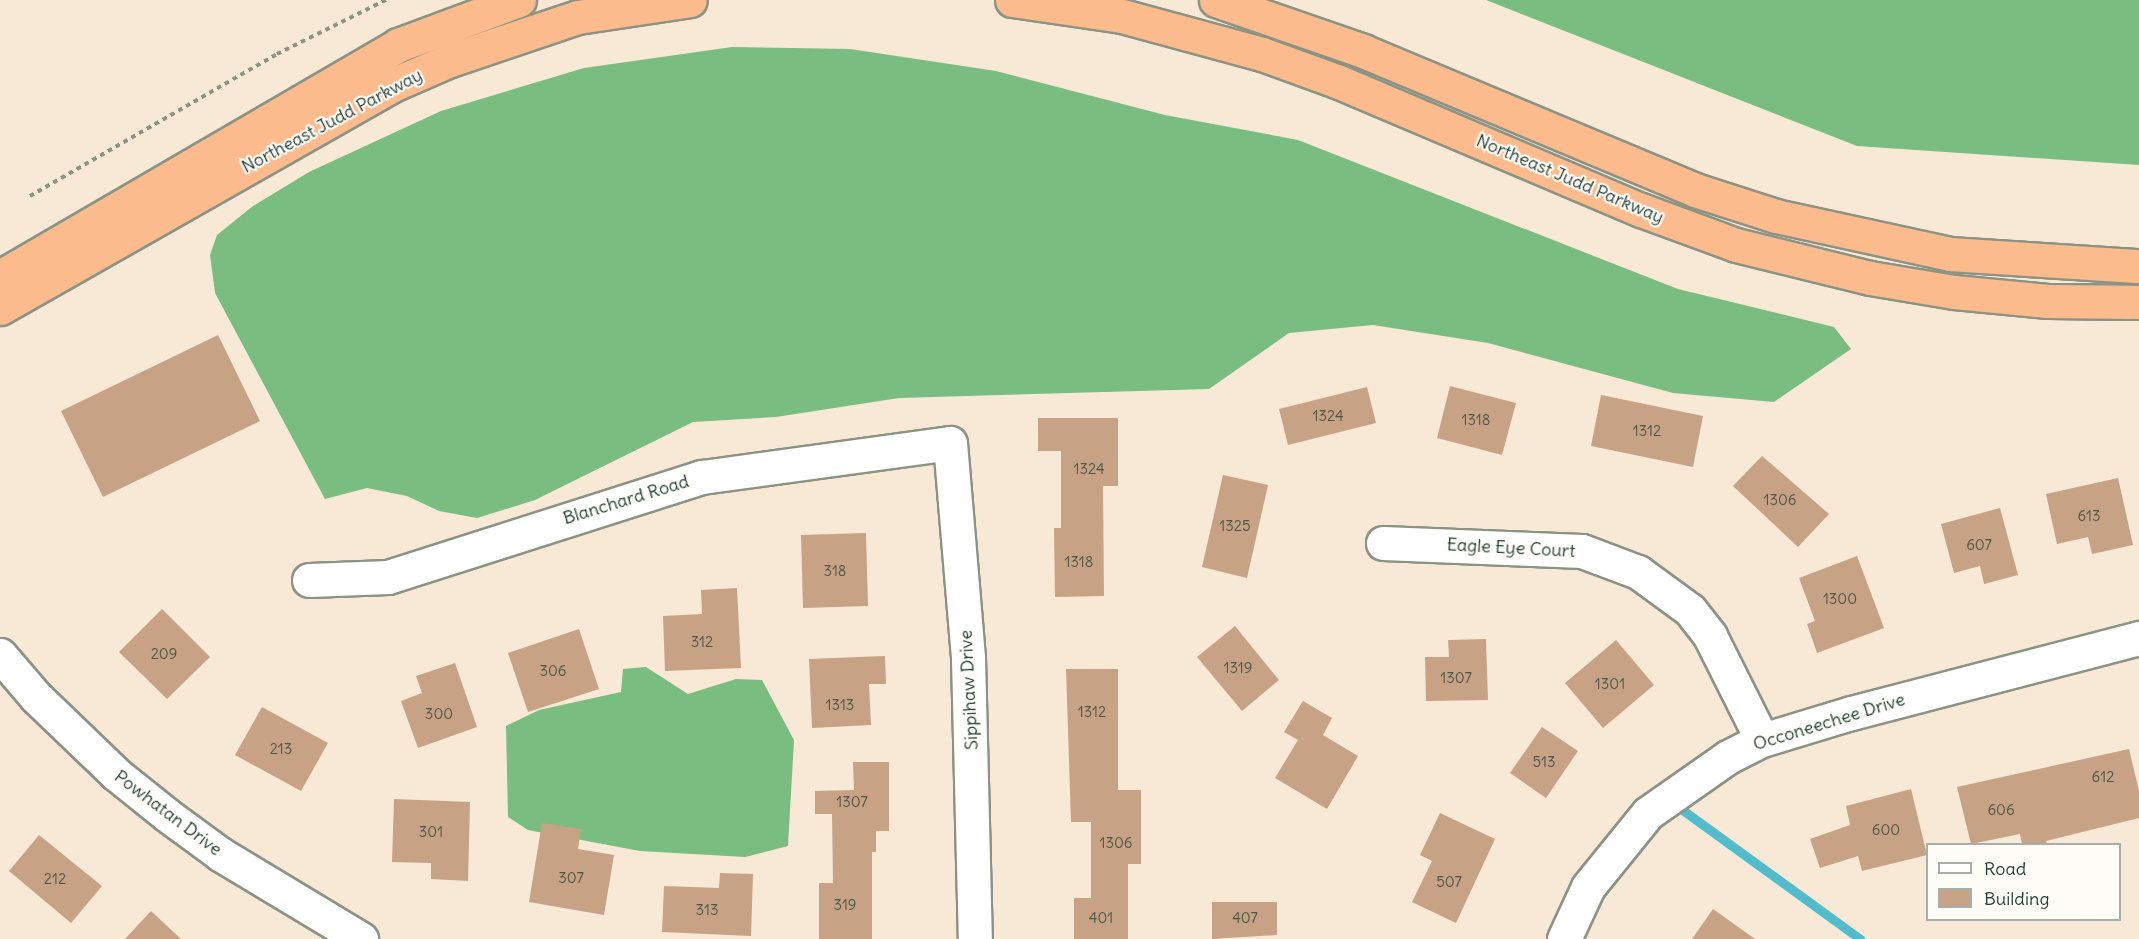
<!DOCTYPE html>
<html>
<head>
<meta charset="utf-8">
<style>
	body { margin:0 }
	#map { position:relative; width:2139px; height:939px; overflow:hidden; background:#f7e9d5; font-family:Delius,sans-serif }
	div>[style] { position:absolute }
	.forest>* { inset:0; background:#7abd80 }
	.stream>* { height:9px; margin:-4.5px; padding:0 4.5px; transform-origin:4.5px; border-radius:4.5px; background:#51bccc }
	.building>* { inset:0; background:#c8a284 }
	.path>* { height:4px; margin-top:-2px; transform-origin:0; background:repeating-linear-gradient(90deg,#8b9384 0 4.5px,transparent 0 9px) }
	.roads { filter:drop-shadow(2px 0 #8b9384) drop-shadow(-2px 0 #8b9384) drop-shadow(0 2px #8b9384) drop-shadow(0 -2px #8b9384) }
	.minor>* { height:33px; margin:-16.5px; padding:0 16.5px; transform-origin:16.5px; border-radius:16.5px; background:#fff }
	.highway>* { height:33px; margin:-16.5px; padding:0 16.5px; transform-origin:16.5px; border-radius:16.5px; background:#fbbb8c }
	span { translate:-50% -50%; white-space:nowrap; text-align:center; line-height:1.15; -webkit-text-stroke:4.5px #fdfcf7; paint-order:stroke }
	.number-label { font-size:15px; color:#495648 }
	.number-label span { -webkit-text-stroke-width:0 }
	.street-label { font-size:18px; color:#1f3d34 }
	.legend { position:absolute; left:1926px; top:843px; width:195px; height:78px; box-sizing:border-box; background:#fdfcf7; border:2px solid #a4b0a9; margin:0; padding:8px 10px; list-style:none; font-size:18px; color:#1f3d34 }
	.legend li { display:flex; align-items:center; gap:12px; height:30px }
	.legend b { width:30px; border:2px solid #a4b0a9 }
</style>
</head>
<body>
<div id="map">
	<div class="forest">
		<i style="clip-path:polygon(1486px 0,2139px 0,2139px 165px,1857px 146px)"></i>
		<i style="clip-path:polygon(732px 47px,850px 49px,996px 71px,1165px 115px,1298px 140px,1678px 289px,1834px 327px,1851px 349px,1774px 402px,1673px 393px,1488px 343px,1373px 325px,1289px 333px,1209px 389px,899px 398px,776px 417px,693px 422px,535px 500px,477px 518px,439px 511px,407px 496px,367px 488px,325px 499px,215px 293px,210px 255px,217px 235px,253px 206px,309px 172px,441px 111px,584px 68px)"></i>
		<i style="clip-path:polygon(646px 667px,688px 694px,736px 679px,762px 680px,794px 740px,788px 846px,745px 857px,640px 851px,528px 830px,508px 817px,506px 726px,539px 710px,621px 692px,623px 669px)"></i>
	</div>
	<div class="stream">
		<i style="left:1684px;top:811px;width:218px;rotate:36deg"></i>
	</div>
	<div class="building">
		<i style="clip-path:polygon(218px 335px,260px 421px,103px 497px,61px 411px)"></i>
		<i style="clip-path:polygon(1450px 386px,1516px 403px,1502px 455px,1437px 438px)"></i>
		<i style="clip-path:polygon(1367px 387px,1376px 423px,1288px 445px,1279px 409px)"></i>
		<i style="clip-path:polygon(1601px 395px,1703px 416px,1693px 467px,1591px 446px)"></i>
		<i style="clip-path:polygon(1038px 418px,1118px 418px,1118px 486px,1103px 486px,1104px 596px,1055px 597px,1054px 528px,1061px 528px,1061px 451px,1038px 451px)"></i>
		<i style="clip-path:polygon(1762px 456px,1829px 514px,1798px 547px,1733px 486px)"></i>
		<i style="clip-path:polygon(1223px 475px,1268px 485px,1247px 578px,1202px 567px)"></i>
		<i style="clip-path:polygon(2118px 478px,2133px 545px,2092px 554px,2088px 537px,2057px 544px,2046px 494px)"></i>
		<i style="clip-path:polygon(2000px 508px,2018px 575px,1984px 584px,1980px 566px,1954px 573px,1941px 524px)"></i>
		<i style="clip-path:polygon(866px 533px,868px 606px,803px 608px,801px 535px)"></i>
		<i style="clip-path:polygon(1857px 556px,1884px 628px,1817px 653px,1807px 624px,1815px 621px,1799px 578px)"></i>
		<i style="clip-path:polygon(737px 588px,741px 668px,665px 671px,663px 616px,702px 614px,701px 590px)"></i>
		<i style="clip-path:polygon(162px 609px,210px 657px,167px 699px,119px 652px)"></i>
		<i style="clip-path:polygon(1235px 626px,1279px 680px,1242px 711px,1197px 657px)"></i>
		<i style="clip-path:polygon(579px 629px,599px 689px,528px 712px,508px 653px)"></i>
		<i style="clip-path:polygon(1486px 639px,1488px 700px,1426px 701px,1425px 657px,1449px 657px,1448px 640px)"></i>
		<i style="clip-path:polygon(1616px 640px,1654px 685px,1603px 728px,1565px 683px)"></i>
		<i style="clip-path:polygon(885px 656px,886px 684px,869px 684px,871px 725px,812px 728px,809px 659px)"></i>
		<i style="clip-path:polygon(455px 663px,477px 727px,418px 748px,401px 701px,422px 693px,416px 676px)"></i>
		<i style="clip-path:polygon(1066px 669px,1118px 669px,1118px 790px,1141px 790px,1141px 864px,1128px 864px,1128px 939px,1074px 939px,1074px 898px,1091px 898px,1091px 822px,1071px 822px)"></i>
		<i style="clip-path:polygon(1303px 701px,1332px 718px,1323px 735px,1358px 756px,1327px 809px,1275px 778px,1298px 740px,1284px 732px)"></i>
		<i style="clip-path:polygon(262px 707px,328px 743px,301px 791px,235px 755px)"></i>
		<i style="clip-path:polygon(1542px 727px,1578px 751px,1546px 798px,1510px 773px)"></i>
		<i style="clip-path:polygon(2129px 749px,2139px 791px,2139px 818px,2046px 841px,2047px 844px,2022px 844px,2020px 834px,1971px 844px,1957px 787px)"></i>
		<i style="clip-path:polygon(853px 762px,889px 762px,889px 831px,876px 831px,876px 852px,872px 852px,872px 939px,819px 939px,819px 883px,833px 883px,832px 814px,815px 814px,815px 791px,854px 790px)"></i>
		<i style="clip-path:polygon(1911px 789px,1927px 855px,1862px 871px,1858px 856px,1820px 868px,1810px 839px,1850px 825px,1846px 806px)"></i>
		<i style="clip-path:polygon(394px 799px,470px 802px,468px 881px,431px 879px,431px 863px,392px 862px)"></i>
		<i style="clip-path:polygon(1440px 813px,1495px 839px,1456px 923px,1412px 902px,1432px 861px,1420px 855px)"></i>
		<i style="clip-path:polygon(542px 823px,581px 829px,578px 849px,614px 855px,604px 915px,529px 902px)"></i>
		<i style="clip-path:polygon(39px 835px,102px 886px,71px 923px,9px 871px)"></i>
		<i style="clip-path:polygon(720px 873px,753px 874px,751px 936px,662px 932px,664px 886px,719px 888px)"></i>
		<i style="clip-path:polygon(1212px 902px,1277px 902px,1277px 935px,1212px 939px)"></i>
		<i style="clip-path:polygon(1713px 909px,1755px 939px,1692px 939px)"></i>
		<i style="clip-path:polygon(151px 911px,181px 939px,125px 939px)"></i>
	</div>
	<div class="path">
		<i style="left:30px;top:196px;width:285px;rotate:-29.9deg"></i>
		<i style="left:277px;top:54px;width:122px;rotate:-26.4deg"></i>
	</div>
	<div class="roads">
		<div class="minor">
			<i style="left:1383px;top:543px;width:199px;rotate:2.3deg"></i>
			<i style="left:1582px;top:551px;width:60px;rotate:20.6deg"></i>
			<i style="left:1638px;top:572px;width:64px;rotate:36.2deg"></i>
			<i style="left:1690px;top:610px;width:33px;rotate:52deg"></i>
			<i style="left:1710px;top:636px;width:116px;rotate:63.4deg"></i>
			<i style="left:309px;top:580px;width:79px;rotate:-2.2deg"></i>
			<i style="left:388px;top:577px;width:330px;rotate:-17.7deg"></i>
			<i style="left:702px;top:477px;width:250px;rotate:-7.8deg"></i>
			<i style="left:950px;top:443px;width:216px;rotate:85.2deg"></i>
			<i style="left:968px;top:658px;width:281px;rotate:88.6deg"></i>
			<i style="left:0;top:655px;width:55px;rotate:49.4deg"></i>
			<i style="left:36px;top:697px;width:111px;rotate:43.9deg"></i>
			<i style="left:116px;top:774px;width:65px;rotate:38.8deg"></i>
			<i style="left:167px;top:815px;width:66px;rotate:36.3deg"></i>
			<i style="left:220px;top:854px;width:165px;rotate:31.1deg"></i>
			<i style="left:1564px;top:939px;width:57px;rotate:-65.2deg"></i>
			<i style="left:1588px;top:887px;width:95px;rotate:-51deg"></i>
			<i style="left:1648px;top:813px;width:98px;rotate:-35deg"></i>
			<i style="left:1728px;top:757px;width:38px;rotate:-27deg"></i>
			<i style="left:1762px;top:740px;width:93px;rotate:-16.9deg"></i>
			<i style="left:1851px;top:713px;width:298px;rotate:-14.6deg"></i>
		</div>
		<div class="highway">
			<i style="left:1012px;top:0;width:111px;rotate:8.3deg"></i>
			<i style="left:1122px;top:16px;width:145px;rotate:15.2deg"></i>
			<i style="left:1262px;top:54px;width:82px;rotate:20deg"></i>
			<i style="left:1339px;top:82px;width:328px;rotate:23deg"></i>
			<i style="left:1641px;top:210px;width:101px;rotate:20.2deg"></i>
			<i style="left:1736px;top:245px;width:138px;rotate:13.8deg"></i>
			<i style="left:1870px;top:278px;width:85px;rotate:9.5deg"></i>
			<i style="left:1954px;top:292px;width:94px;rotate:5.5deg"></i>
			<i style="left:2048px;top:301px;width:91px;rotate:0.6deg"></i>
			<i style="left:1216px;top:0;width:156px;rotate:19.1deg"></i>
			<i style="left:1363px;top:51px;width:360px;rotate:22.7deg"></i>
			<i style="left:1695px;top:190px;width:85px;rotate:17.8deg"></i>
			<i style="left:1776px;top:216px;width:179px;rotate:12.3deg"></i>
			<i style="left:1951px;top:254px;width:188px;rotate:3.7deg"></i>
			<i style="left:0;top:277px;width:461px;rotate:-30.2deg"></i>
			<i style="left:398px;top:45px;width:129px;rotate:-20.4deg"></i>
			<i style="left:0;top:308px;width:449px;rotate:-29.6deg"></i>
			<i style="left:390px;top:86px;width:65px;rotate:-23.4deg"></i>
			<i style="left:450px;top:60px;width:135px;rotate:-18.6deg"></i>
			<i style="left:578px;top:17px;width:113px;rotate:-8.6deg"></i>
		</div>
	</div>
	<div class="number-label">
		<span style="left:1328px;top:416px">1324</span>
		<span style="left:1476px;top:420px">1318</span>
		<span style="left:1647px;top:431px">1312</span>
		<span style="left:1089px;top:469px">1324</span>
		<span style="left:1780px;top:500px">1306</span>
		<span style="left:2089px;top:516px">613</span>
		<span style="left:1235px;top:526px">1325</span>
		<span style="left:1979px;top:545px">607</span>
		<span style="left:1079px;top:562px">1318</span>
		<span style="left:835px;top:571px">318</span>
		<span style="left:1840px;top:599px">1300</span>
		<span style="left:702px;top:642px">312</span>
		<span style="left:164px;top:654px">209</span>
		<span style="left:1238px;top:668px">1319</span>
		<span style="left:553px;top:671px">306</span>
		<span style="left:1456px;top:678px">1307</span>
		<span style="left:1610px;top:684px">1301</span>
		<span style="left:840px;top:705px">1313</span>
		<span style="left:1092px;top:712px">1312</span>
		<span style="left:439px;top:714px">300</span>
		<span style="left:281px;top:749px">213</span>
		<span style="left:1544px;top:762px">513</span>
		<span style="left:2103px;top:777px">612</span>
		<span style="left:852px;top:802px">1307</span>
		<span style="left:2001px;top:810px">606</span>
		<span style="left:1886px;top:830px">600</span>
		<span style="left:431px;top:832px">301</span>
		<span style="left:1116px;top:843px">1306</span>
		<span style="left:571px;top:878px">307</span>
		<span style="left:55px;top:879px">212</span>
		<span style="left:1449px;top:882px">507</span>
		<span style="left:845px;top:905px">319</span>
		<span style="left:707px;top:910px">313</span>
		<span style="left:1101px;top:918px">401</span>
		<span style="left:1245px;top:918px">407</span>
	</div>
	<div class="street-label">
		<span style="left:332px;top:121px;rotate:-28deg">Northeast Judd Parkway</span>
		<span style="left:1570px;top:179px;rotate:23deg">Northeast Judd Parkway</span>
		<span style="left:626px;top:500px;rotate:-17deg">Blanchard Road</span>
		<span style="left:1511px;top:548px;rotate:3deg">Eagle Eye Court</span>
		<span style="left:969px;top:690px;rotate:-93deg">Sippihaw Drive</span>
		<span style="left:1829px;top:722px;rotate:-17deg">Occoneechee Drive</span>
		<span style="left:168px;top:813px;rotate:37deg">Powhatan Drive</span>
	</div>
	<ul class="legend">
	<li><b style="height:8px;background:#fff"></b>Road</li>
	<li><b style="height:16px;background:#c8a284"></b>Building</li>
	</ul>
</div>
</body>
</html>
